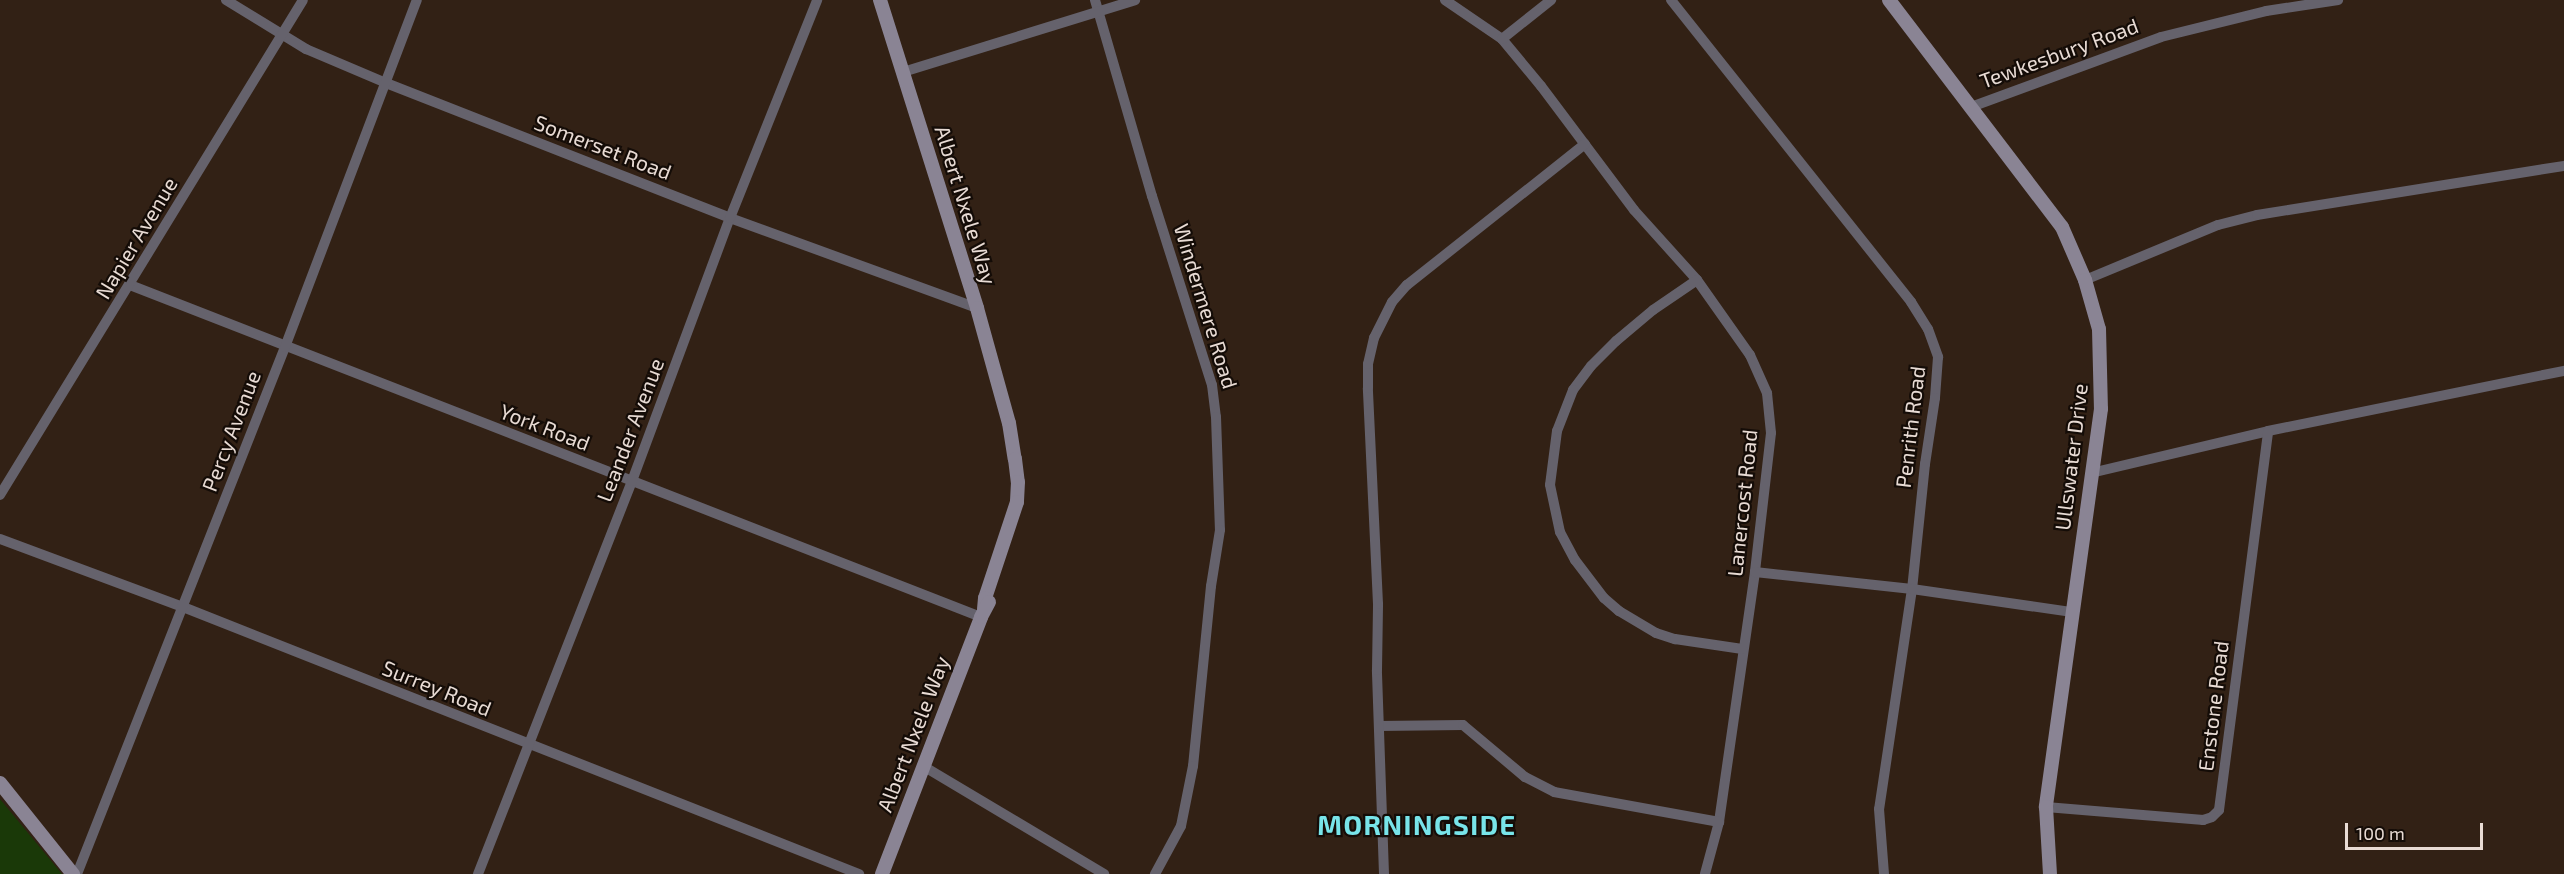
<!DOCTYPE html>
<html>
<head>
<meta charset="utf-8">
<style>
	body { margin:0 }
	#map { position:relative; width:2564px; height:874px; overflow:hidden; background:#322115; font-family:"Exo 2",sans-serif }
	div>[style] { position:absolute }
	.green>* { inset:0; background:#1a3908 }
	.street>* { height:10px; margin:-5px; padding:0 5px; transform-origin:5px; border-radius:5px; background:#65626c }
	.secondary>* { height:14px; margin:-7px; padding:0 7px; transform-origin:7px; border-radius:7px; background:#8a8494 }
	span { translate:-50% -50%; white-space:nowrap; text-align:center; line-height:1.15; -webkit-text-stroke:4.5px #140c07; paint-order:stroke }
	.street-label { font-size:21px; color:#e8dbd4 }
	.district-label { font-size:27px; color:#78e4e9; font-weight:700; letter-spacing:1.5px }
	.scale { position:absolute; left:2345px; top:823px; width:138px; height:27px; box-sizing:border-box; border:3px solid #e8dbd4; border-top:0; padding-left:8px; font-size:18px; line-height:21px; white-space:nowrap; color:#e8dbd4; -webkit-text-stroke:4px #140c07; paint-order:stroke }
</style>
</head>
<body>
<div id="map">
	<div class="green">
		<i style="clip-path:polygon(0 799px,62px 874px,0 874px)"></i>
	</div>
	<div class="street">
		<i style="left:226px;top:0;width:94px;rotate:31.5deg"></i>
		<i style="left:306px;top:49px;width:87px;rotate:23deg"></i>
		<i style="left:386px;top:83px;width:370px;rotate:21.4deg"></i>
		<i style="left:730px;top:218px;width:263px;rotate:20deg"></i>
		<i style="left:1095px;top:0;width:204px;rotate:73.8deg"></i>
		<i style="left:1152px;top:196px;width:198px;rotate:72.4deg"></i>
		<i style="left:1212px;top:385px;width:32px;rotate:83deg"></i>
		<i style="left:1216px;top:417px;width:113px;rotate:88deg"></i>
		<i style="left:1220px;top:530px;width:57px;rotate:99.1deg"></i>
		<i style="left:1211px;top:586px;width:181px;rotate:95.7deg"></i>
		<i style="left:1193px;top:766px;width:61px;rotate:101.3deg"></i>
		<i style="left:1181px;top:826px;width:55px;rotate:118.4deg"></i>
		<i style="left:1445px;top:0;width:69px;rotate:34.4deg"></i>
		<i style="left:1502px;top:39px;width:61px;rotate:50.3deg"></i>
		<i style="left:1541px;top:86px;width:155px;rotate:53.1deg"></i>
		<i style="left:1634px;top:210px;width:94px;rotate:48deg"></i>
		<i style="left:1697px;top:280px;width:92px;rotate:54.8deg"></i>
		<i style="left:1750px;top:355px;width:42px;rotate:65.9deg"></i>
		<i style="left:1767px;top:393px;width:40px;rotate:84.3deg"></i>
		<i style="left:1771px;top:433px;width:140px;rotate:96.6deg"></i>
		<i style="left:1755px;top:572px;width:253px;rotate:98.2deg"></i>
		<i style="left:1719px;top:822px;width:54px;rotate:105.1deg"></i>
		<i style="left:1671px;top:0;width:386px;rotate:51.5deg"></i>
		<i style="left:1911px;top:302px;width:32px;rotate:58deg"></i>
		<i style="left:1928px;top:329px;width:30px;rotate:70deg"></i>
		<i style="left:1938px;top:357px;width:41px;rotate:94.2deg"></i>
		<i style="left:1935px;top:398px;width:67px;rotate:98.6deg"></i>
		<i style="left:1925px;top:464px;width:126px;rotate:95.9deg"></i>
		<i style="left:1912px;top:589px;width:222px;rotate:98.5deg"></i>
		<i style="left:1879px;top:809px;width:65px;rotate:85.6deg"></i>
		<i style="left:1502px;top:39px;width:63px;rotate:-38.5deg"></i>
		<i style="left:903px;top:72px;width:243px;rotate:-17.2deg"></i>
		<i style="left:1971px;top:107px;width:202px;rotate:-20.2deg"></i>
		<i style="left:2161px;top:37px;width:108px;rotate:-13.9deg"></i>
		<i style="left:2266px;top:11px;width:73px;rotate:-8.7deg"></i>
		<i style="left:1697px;top:280px;width:53px;rotate:145.7deg"></i>
		<i style="left:1653px;top:310px;width:48px;rotate:140deg"></i>
		<i style="left:1616px;top:341px;width:35px;rotate:135deg"></i>
		<i style="left:1591px;top:366px;width:30px;rotate:127deg"></i>
		<i style="left:1573px;top:390px;width:44px;rotate:111.3deg"></i>
		<i style="left:1557px;top:431px;width:54px;rotate:97.4deg"></i>
		<i style="left:1550px;top:485px;width:48px;rotate:78deg"></i>
		<i style="left:1560px;top:532px;width:32px;rotate:62deg"></i>
		<i style="left:1575px;top:560px;width:48px;rotate:52.7deg"></i>
		<i style="left:1604px;top:598px;width:20px;rotate:41deg"></i>
		<i style="left:1619px;top:611px;width:43px;rotate:30.7deg"></i>
		<i style="left:1656px;top:633px;width:20px;rotate:18deg"></i>
		<i style="left:1675px;top:639px;width:68px;rotate:8.5deg"></i>
		<i style="left:2085px;top:280px;width:144px;rotate:-22.5deg"></i>
		<i style="left:2218px;top:225px;width:40px;rotate:-14.4deg"></i>
		<i style="left:2257px;top:215px;width:311px;rotate:-9.1deg"></i>
		<i style="left:130px;top:285px;width:913px;rotate:21.31deg"></i>
		<i style="left:2091px;top:473px;width:182px;rotate:-13.3deg"></i>
		<i style="left:2268px;top:431px;width:302px;rotate:-11.5deg"></i>
		<i style="left:0;top:495px;width:580px;rotate:-58.53deg"></i>
		<i style="left:0;top:539px;width:195px;rotate:20.4deg"></i>
		<i style="left:183px;top:607px;width:727px;rotate:21.55deg"></i>
		<i style="left:1755px;top:572px;width:158px;rotate:6.2deg"></i>
		<i style="left:1912px;top:589px;width:162px;rotate:8.2deg"></i>
		<i style="left:1379px;top:726px;width:84px;rotate:-0.7deg"></i>
		<i style="left:1463px;top:725px;width:81px;rotate:40deg"></i>
		<i style="left:1525px;top:777px;width:33px;rotate:27deg"></i>
		<i style="left:1554px;top:792px;width:168px;rotate:10.3deg"></i>
		<i style="left:923px;top:766px;width:211px;rotate:30.8deg"></i>
		<i style="left:2046px;top:807px;width:158px;rotate:4.7deg"></i>
		<i style="left:2203px;top:820px;width:9px;rotate:-18deg"></i>
		<i style="left:2212px;top:817px;width:10px;rotate:-45deg"></i>
		<i style="left:2219px;top:810px;width:382px;rotate:-82.6deg"></i>
		<i style="left:77px;top:874px;width:567px;rotate:-68.46deg"></i>
		<i style="left:285px;top:347px;width:371px;rotate:-69.2deg"></i>
		<i style="left:478px;top:874px;width:422px;rotate:-68.6deg"></i>
		<i style="left:632px;top:481px;width:281px;rotate:-69.6deg"></i>
		<i style="left:730px;top:218px;width:235px;rotate:-68.2deg"></i>
		<i style="left:1384px;top:874px;width:204px;rotate:-92deg"></i>
		<i style="left:1377px;top:670px;width:66px;rotate:-89.1deg"></i>
		<i style="left:1378px;top:604px;width:216px;rotate:-92.7deg"></i>
		<i style="left:1368px;top:388px;width:24px;rotate:-90deg"></i>
		<i style="left:1368px;top:364px;width:27px;rotate:-77deg"></i>
		<i style="left:1374px;top:338px;width:40px;rotate:-63.4deg"></i>
		<i style="left:1392px;top:302px;width:23px;rotate:-49deg"></i>
		<i style="left:1407px;top:285px;width:227px;rotate:-38.4deg"></i>
	</div>
	<div class="secondary">
		<i style="left:880px;top:0;width:323px;rotate:72.5deg"></i>
		<i style="left:977px;top:308px;width:119px;rotate:74.5deg"></i>
		<i style="left:1009px;top:423px;width:36px;rotate:81deg"></i>
		<i style="left:1015px;top:459px;width:23px;rotate:83deg"></i>
		<i style="left:1018px;top:482px;width:20px;rotate:93deg"></i>
		<i style="left:1017px;top:502px;width:101px;rotate:108.4deg"></i>
		<i style="left:985px;top:598px;width:11px;rotate:95deg"></i>
		<i style="left:1889px;top:0;width:285px;rotate:52.7deg"></i>
		<i style="left:2062px;top:227px;width:58px;rotate:66.5deg"></i>
		<i style="left:2085px;top:280px;width:51px;rotate:74.1deg"></i>
		<i style="left:2099px;top:329px;width:80px;rotate:88.6deg"></i>
		<i style="left:2101px;top:409px;width:402px;rotate:97.9deg"></i>
		<i style="left:2046px;top:807px;width:67px;rotate:86.6deg"></i>
		<i style="left:0;top:783px;width:117px;rotate:51.3deg"></i>
		<i style="left:882px;top:874px;width:275px;rotate:-68.9deg"></i>
		<i style="left:981px;top:617px;width:17px;rotate:-62deg"></i>
	</div>
	<div class="street-label">
		<span style="left:2059px;top:53px;rotate:-20deg">Tewkesbury Road</span>
		<span style="left:603px;top:147px;rotate:21deg">Somerset Road</span>
		<span style="left:966px;top:205px;rotate:73deg">Albert Nxele Way</span>
		<span style="left:136px;top:238px;rotate:-59deg">Napier Avenue</span>
		<span style="left:1206px;top:306px;rotate:73deg">Windermere Road</span>
		<span style="left:545px;top:427px;rotate:21deg">York Road</span>
		<span style="left:1910px;top:427px;rotate:-83deg">Penrith Road</span>
		<span style="left:630px;top:430px;rotate:-69deg">Leander Avenue</span>
		<span style="left:231px;top:431px;rotate:-69deg">Percy Avenue</span>
		<span style="left:2071px;top:457px;rotate:-83deg">Ullswater Drive</span>
		<span style="left:1742px;top:503px;rotate:-84deg">Lanercost Road</span>
		<span style="left:437px;top:688px;rotate:22deg">Surrey Road</span>
		<span style="left:2213px;top:706px;rotate:-83deg">Enstone Road</span>
		<span style="left:913px;top:734px;rotate:-69deg">Albert Nxele Way</span>
	</div>
	<div class="district-label">
		<span style="left:1417px;top:825px">MORNINGSIDE</span>
	</div>
	<div class="scale">100 m</div>
</div>
</body>
</html>
